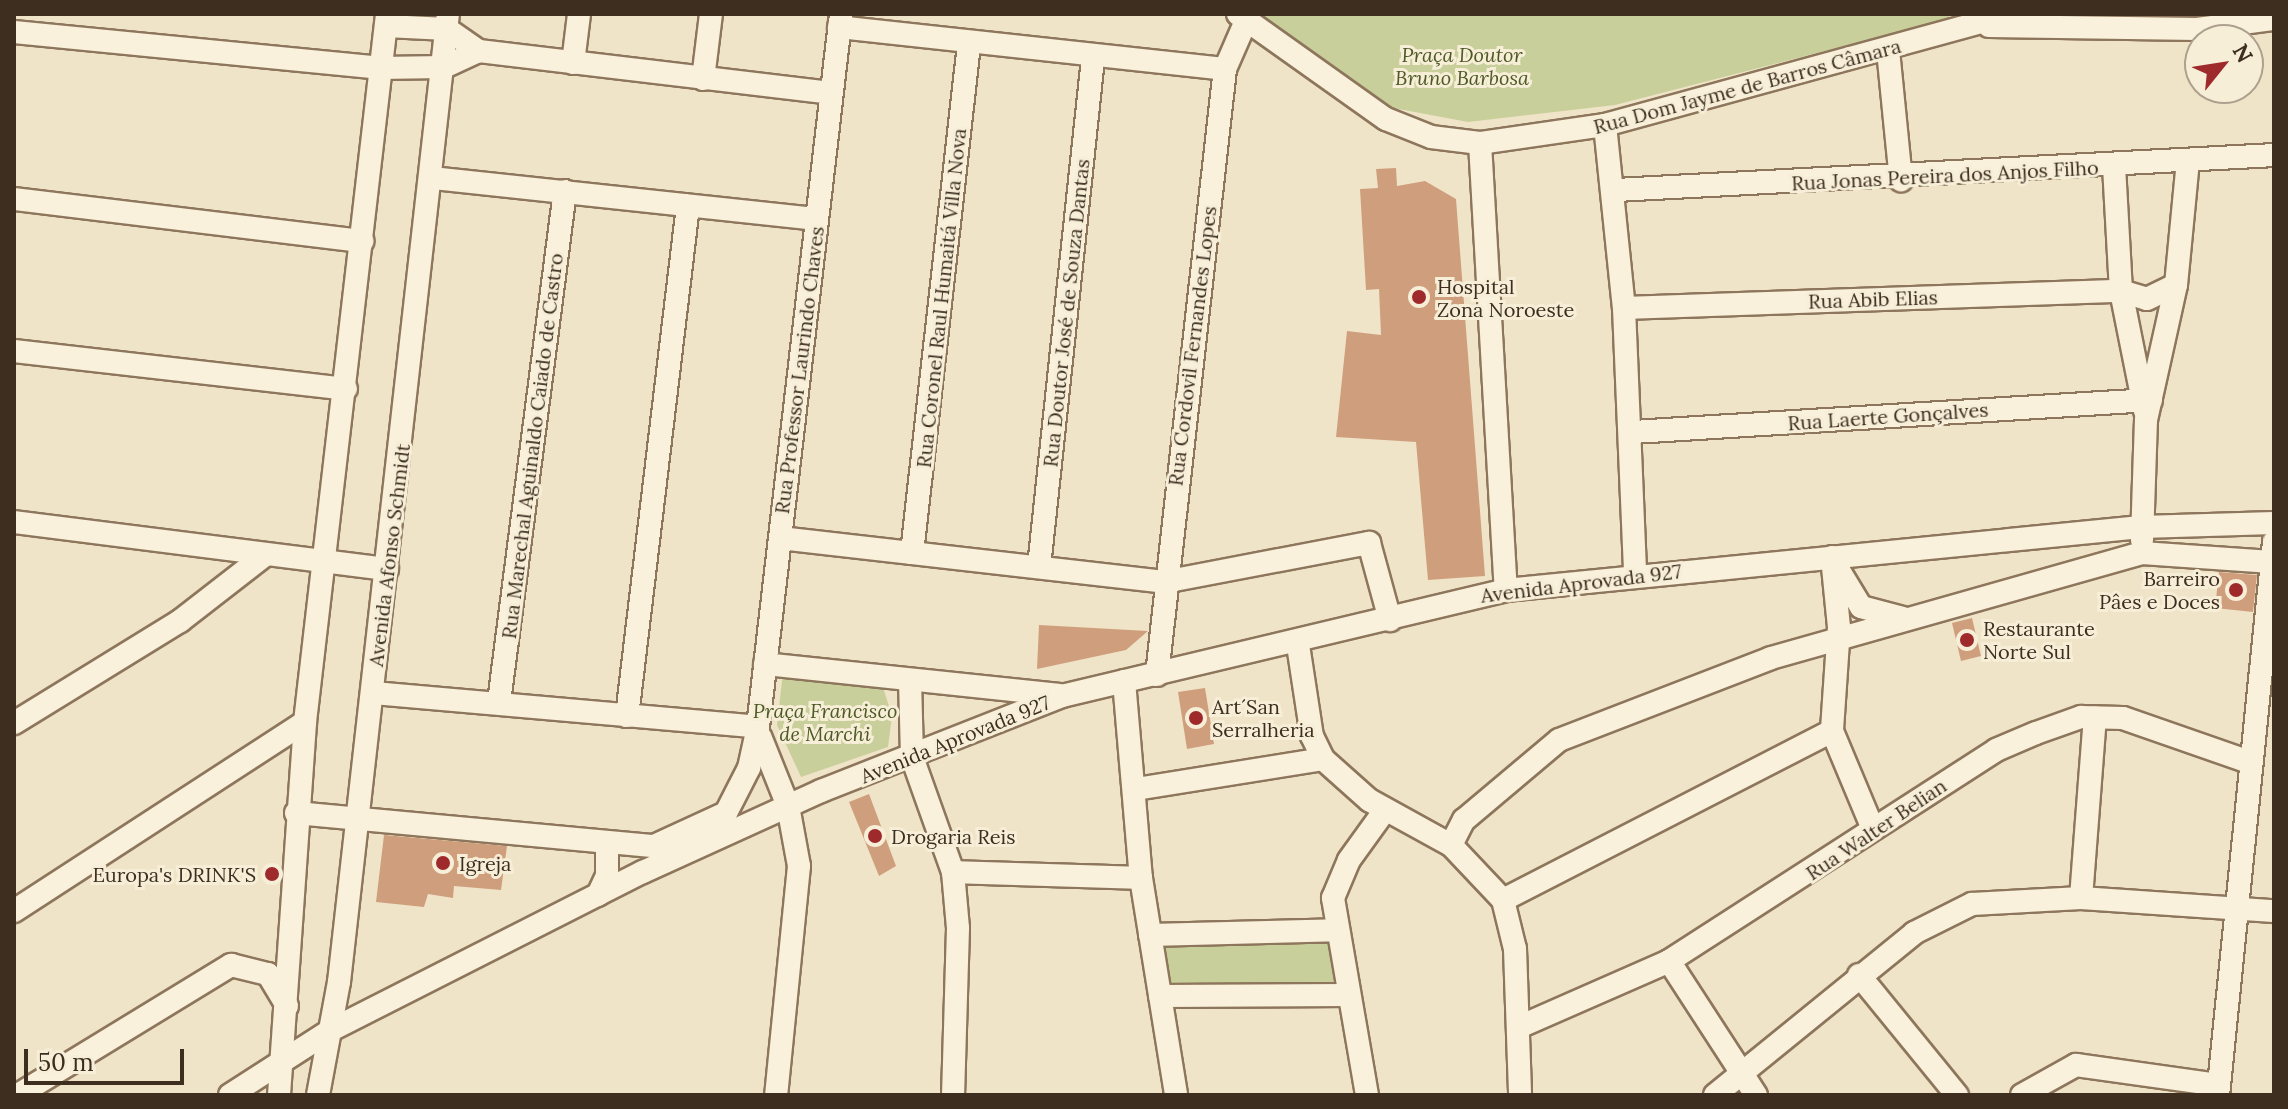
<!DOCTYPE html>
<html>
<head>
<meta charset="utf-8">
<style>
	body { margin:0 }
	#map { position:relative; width:2288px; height:1109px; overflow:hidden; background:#f0e4c8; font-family:Lora,serif }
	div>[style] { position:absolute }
	.green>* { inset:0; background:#c9cf9b }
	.building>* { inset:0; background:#cf9f7d }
	.roads { filter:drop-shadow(2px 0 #8d765c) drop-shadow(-2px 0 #8d765c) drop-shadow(0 2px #8d765c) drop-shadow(0 -2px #8d765c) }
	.minor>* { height:22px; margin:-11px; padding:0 11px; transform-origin:11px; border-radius:11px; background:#faf1dc }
	.dots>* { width:22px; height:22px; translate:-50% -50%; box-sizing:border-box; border:4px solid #f7eed8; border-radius:50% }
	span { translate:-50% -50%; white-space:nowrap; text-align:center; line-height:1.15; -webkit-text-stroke:6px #f7eed8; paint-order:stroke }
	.park-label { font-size:20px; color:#4d5a26; font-style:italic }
	.street-label { font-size:20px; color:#3d2e20 }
	.poi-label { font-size:20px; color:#3d2e20 }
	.left { translate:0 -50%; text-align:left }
	.right { translate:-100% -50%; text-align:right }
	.frame { position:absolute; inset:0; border:16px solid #3d2e20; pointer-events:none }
	.north { position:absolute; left:2184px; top:24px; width:80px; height:80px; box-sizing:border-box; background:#f7eed8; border:2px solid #ada18e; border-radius:50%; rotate:60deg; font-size:22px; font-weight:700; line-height:32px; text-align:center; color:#3d2e20 }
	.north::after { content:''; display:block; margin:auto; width:28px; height:36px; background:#9e2a2b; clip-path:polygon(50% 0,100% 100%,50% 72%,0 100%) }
	.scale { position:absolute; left:24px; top:1049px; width:160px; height:36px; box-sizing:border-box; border:4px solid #3d2e20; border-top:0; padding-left:10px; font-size:24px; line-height:28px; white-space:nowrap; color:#3d2e20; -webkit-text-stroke:6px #f7eed8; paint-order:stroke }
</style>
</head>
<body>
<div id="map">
	<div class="green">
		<i style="clip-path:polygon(1258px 14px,1949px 14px,1949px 19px,1615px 105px,1468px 122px,1372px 104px)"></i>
		<i style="clip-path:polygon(783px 672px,882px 684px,892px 716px,888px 747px,801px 777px,777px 725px)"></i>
		<i style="clip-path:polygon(1332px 935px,1349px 995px,1159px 989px,1154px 937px)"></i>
	</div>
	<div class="building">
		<i style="clip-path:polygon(1396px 168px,1397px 186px,1425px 181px,1456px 199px,1485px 576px,1428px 580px,1416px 442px,1336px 437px,1347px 331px,1381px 335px,1379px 289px,1366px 290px,1360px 189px,1378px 188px,1376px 169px)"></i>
		<i style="clip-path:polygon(2219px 572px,2257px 575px,2253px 612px,2215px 608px)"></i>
		<i style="clip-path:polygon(1972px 618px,1981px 656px,1961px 661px,1952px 623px)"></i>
		<i style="clip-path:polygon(1039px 625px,1148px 631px,1126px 650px,1037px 669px)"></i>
		<i style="clip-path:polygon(1205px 688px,1214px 744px,1187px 749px,1178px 692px)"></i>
		<i style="clip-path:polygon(869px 794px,896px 866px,879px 876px,849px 802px)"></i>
		<i style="clip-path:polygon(384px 835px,507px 846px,501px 890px,454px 886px,453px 898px,428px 894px,424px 907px,376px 902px)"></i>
	</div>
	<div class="roads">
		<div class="minor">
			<i style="left:1238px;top:14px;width:181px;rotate:35.4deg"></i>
			<i style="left:1386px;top:119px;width:48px;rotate:21.8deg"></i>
			<i style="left:1431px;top:137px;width:49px;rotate:7deg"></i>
			<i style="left:1480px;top:143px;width:126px;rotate:-8.2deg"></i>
			<i style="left:1605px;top:125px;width:421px;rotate:-15.3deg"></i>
			<i style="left:386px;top:26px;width:61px;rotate:2.8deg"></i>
			<i style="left:447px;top:29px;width:39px;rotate:35deg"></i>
			<i style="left:479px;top:51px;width:354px;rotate:6.8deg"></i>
			<i style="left:1989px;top:26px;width:208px;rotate:0.8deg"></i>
			<i style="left:2197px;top:29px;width:78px;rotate:-7.4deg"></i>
			<i style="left:839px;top:27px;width:388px;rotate:6.2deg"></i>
			<i style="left:14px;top:32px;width:367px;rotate:5.6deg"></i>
			<i style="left:379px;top:68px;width:65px;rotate:-0.9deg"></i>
			<i style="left:444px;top:67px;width:38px;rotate:-25deg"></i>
			<i style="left:1888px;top:50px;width:131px;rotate:84.3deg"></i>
			<i style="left:573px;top:63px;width:49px;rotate:-83deg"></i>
			<i style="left:703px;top:79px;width:65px;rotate:-83deg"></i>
			<i style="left:1605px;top:125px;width:184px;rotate:84.1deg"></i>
			<i style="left:1624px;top:308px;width:265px;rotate:87.6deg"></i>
			<i style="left:1480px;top:143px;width:448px;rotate:86.7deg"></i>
			<i style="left:2114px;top:166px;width:125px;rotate:86.8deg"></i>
			<i style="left:2121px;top:291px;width:122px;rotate:78.7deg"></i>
			<i style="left:433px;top:178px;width:385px;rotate:6.1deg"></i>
			<i style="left:1616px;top:190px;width:659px;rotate:-3.04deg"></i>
			<i style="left:14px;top:199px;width:351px;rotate:6.9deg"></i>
			<i style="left:1624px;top:308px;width:497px;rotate:-2deg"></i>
			<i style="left:2121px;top:291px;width:27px;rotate:17deg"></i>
			<i style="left:2147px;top:299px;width:32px;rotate:-26deg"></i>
			<i style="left:14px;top:351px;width:334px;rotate:6.5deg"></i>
			<i style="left:1633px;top:432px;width:519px;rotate:-3.54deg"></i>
			<i style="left:14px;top:522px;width:376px;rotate:7.2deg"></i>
			<i style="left:780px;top:538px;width:387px;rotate:6.5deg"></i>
			<i style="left:1164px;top:582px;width:209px;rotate:-10.8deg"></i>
			<i style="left:1369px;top:543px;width:80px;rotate:74.7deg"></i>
			<i style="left:2142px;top:540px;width:120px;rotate:-88.1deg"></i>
			<i style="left:2146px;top:420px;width:138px;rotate:-77.5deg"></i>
			<i style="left:2176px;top:285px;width:125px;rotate:-84.5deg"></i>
			<i style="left:912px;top:553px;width:512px;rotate:-83.61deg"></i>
			<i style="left:1832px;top:557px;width:70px;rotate:84.3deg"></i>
			<i style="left:1839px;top:627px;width:104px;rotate:93.9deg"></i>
			<i style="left:1832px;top:731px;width:106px;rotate:67.3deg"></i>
			<i style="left:1835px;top:564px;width:50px;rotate:58.8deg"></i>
			<i style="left:1861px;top:607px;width:43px;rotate:14.7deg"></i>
			<i style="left:1039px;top:567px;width:512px;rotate:-83.94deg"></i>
			<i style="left:1298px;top:645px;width:92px;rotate:81.3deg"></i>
			<i style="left:1312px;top:736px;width:25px;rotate:64deg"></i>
			<i style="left:1323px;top:759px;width:62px;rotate:41.7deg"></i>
			<i style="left:1369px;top:800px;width:94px;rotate:28.8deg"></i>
			<i style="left:1451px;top:845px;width:76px;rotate:46.6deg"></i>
			<i style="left:1503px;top:900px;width:50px;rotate:76.2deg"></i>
			<i style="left:1515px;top:949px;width:146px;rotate:88deg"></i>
			<i style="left:765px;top:664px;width:295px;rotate:6deg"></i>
			<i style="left:1157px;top:675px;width:610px;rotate:-83.6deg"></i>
			<i style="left:1225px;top:69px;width:52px;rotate:-66.4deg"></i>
			<i style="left:910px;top:680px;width:77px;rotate:88.5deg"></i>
			<i style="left:912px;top:757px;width:122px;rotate:70.4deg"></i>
			<i style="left:953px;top:872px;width:56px;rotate:84.9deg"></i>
			<i style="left:958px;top:928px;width:167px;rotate:91.7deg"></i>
			<i style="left:1124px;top:681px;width:198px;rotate:85.1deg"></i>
			<i style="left:1141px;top:878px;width:220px;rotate:80.8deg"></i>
			<i style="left:373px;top:693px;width:386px;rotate:5deg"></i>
			<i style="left:499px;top:702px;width:515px;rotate:-82.64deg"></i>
			<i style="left:627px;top:716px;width:514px;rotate:-83.18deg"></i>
			<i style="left:14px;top:723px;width:195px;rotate:-31.6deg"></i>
			<i style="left:180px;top:621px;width:108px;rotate:-37.8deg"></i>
			<i style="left:760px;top:736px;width:75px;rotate:68.2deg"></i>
			<i style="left:788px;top:806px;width:61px;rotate:79.6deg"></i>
			<i style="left:799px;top:866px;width:230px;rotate:95.7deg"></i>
			<i style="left:1136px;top:789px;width:189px;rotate:-9.1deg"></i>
			<i style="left:296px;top:813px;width:360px;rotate:5.3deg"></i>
			<i style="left:654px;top:846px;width:79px;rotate:-24.6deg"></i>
			<i style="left:726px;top:813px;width:51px;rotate:-62.9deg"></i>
			<i style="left:749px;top:768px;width:42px;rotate:-77.6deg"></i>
			<i style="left:758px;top:727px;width:718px;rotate:-83.36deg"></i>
			<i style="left:1451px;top:845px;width:28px;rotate:-63deg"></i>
			<i style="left:1464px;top:820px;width:124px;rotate:-40.1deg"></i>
			<i style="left:1559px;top:740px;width:227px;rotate:-21.1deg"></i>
			<i style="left:1771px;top:658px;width:386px;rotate:-15.8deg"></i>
			<i style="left:2142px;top:553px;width:130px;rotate:4deg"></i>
			<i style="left:953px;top:872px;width:188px;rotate:1.8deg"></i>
			<i style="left:598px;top:895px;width:21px;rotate:-65deg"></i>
			<i style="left:607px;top:876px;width:33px;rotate:-90deg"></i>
			<i style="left:2081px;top:898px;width:181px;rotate:-85.6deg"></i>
			<i style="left:1503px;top:900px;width:370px;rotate:-27.2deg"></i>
			<i style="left:14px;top:911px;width:347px;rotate:-33deg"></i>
			<i style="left:1150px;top:935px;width:186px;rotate:-1.5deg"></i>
			<i style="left:1669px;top:961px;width:160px;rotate:57deg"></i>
			<i style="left:1859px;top:975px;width:155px;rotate:50.8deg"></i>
			<i style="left:1160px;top:996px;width:189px;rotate:-0.3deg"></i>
			<i style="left:1519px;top:1027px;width:164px;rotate:-23.7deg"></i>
			<i style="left:1669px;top:961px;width:389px;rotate:-32.8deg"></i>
			<i style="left:1996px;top:750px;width:43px;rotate:-23deg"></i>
			<i style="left:2036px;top:733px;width:48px;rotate:-19.6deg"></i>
			<i style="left:2081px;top:717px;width:42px;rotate:1.4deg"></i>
			<i style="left:2123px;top:718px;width:133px;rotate:19.2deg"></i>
			<i style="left:18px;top:1095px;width:250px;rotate:-31.4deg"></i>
			<i style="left:231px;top:965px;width:38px;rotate:14deg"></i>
			<i style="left:268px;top:974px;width:37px;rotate:59deg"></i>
			<i style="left:230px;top:1095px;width:122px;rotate:-32.7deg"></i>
			<i style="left:333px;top:1029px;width:347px;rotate:-26.9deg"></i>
			<i style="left:643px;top:872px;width:196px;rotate:-24.5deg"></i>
			<i style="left:821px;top:791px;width:259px;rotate:-21.5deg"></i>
			<i style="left:1062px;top:696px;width:456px;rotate:-13.4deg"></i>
			<i style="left:1506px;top:590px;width:638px;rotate:-5.67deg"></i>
			<i style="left:2141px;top:527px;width:133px;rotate:-1.7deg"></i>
			<i style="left:279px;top:1095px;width:374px;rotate:-86deg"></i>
			<i style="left:305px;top:722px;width:713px;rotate:-83.39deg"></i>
			<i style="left:318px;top:1095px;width:115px;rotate:-79.5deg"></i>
			<i style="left:339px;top:982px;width:974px;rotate:-83.58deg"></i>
			<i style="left:1367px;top:1095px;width:200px;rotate:-99.8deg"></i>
			<i style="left:1333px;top:898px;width:41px;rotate:-67.2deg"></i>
			<i style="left:1349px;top:860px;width:62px;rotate:-54.2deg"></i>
			<i style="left:1715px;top:1095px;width:257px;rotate:-39.1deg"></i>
			<i style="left:1914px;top:933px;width:65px;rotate:-26.6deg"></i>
			<i style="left:1972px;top:904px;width:109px;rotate:-3.2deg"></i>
			<i style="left:2081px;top:898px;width:193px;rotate:3.9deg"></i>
			<i style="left:2022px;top:1095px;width:62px;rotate:-29.1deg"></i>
			<i style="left:2076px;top:1065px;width:143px;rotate:8deg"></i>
			<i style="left:2218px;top:1095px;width:556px;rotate:-84.22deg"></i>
		</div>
	</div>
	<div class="dots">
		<i style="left:1419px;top:297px;background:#9e2a2b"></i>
		<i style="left:2236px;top:590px;background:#9e2a2b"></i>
		<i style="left:1967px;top:640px;background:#9e2a2b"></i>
		<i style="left:1196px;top:718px;background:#9e2a2b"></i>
		<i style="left:875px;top:836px;background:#9e2a2b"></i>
		<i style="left:443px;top:863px;background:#9e2a2b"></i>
		<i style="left:272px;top:874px;background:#9e2a2b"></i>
	</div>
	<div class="park-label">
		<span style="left:1462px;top:66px">Praça Doutor<br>Bruno Barbosa</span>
		<span style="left:825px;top:722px">Praça Francisco<br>de Marchi</span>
	</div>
	<div class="street-label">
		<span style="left:1747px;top:86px;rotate:-15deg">Rua Dom Jayme de Barros Câmara</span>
		<span style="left:1945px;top:175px;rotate:-3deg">Rua Jonas Pereira dos Anjos Filho</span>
		<span style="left:941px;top:298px;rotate:-84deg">Rua Coronel Raul Humaitá Villa Nova</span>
		<span style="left:1873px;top:299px;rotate:-2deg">Rua Abib Elias</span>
		<span style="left:1066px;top:313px;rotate:-84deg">Rua Doutor José de Souza Dantas</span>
		<span style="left:1192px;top:346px;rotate:-83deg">Rua Cordovil Fernandes Lopes</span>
		<span style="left:799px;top:370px;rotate:-83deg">Rua Professor Laurindo Chaves</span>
		<span style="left:1888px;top:416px;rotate:-4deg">Rua Laerte Gonçalves</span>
		<span style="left:532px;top:446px;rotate:-83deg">Rua Marechal Aguinaldo Caiado de Castro</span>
		<span style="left:389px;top:555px;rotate:-83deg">Avenida Afonso Schmidt</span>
		<span style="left:1581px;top:583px;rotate:-7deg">Avenida Aprovada 927</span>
		<span style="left:955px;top:739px;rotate:-22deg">Avenida Aprovada 927</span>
		<span style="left:1876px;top:829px;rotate:-34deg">Rua Walter Belian</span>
	</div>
	<div class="poi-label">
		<span class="left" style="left:1437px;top:298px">Hospital<br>Zona Noroeste</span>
		<span class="right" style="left:2220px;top:590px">Barreiro<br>Pâes e Doces</span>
		<span class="left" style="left:1983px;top:640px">Restaurante<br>Norte Sul</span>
		<span class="left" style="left:1212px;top:718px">Art´San<br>Serralheria</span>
		<span class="left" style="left:891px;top:836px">Drogaria Reis</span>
		<span class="left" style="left:459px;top:863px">Igreja</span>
		<span class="right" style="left:256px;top:874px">Europa's DRINK'S</span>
	</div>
	<div class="frame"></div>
	<div class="north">N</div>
	<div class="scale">50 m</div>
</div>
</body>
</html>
